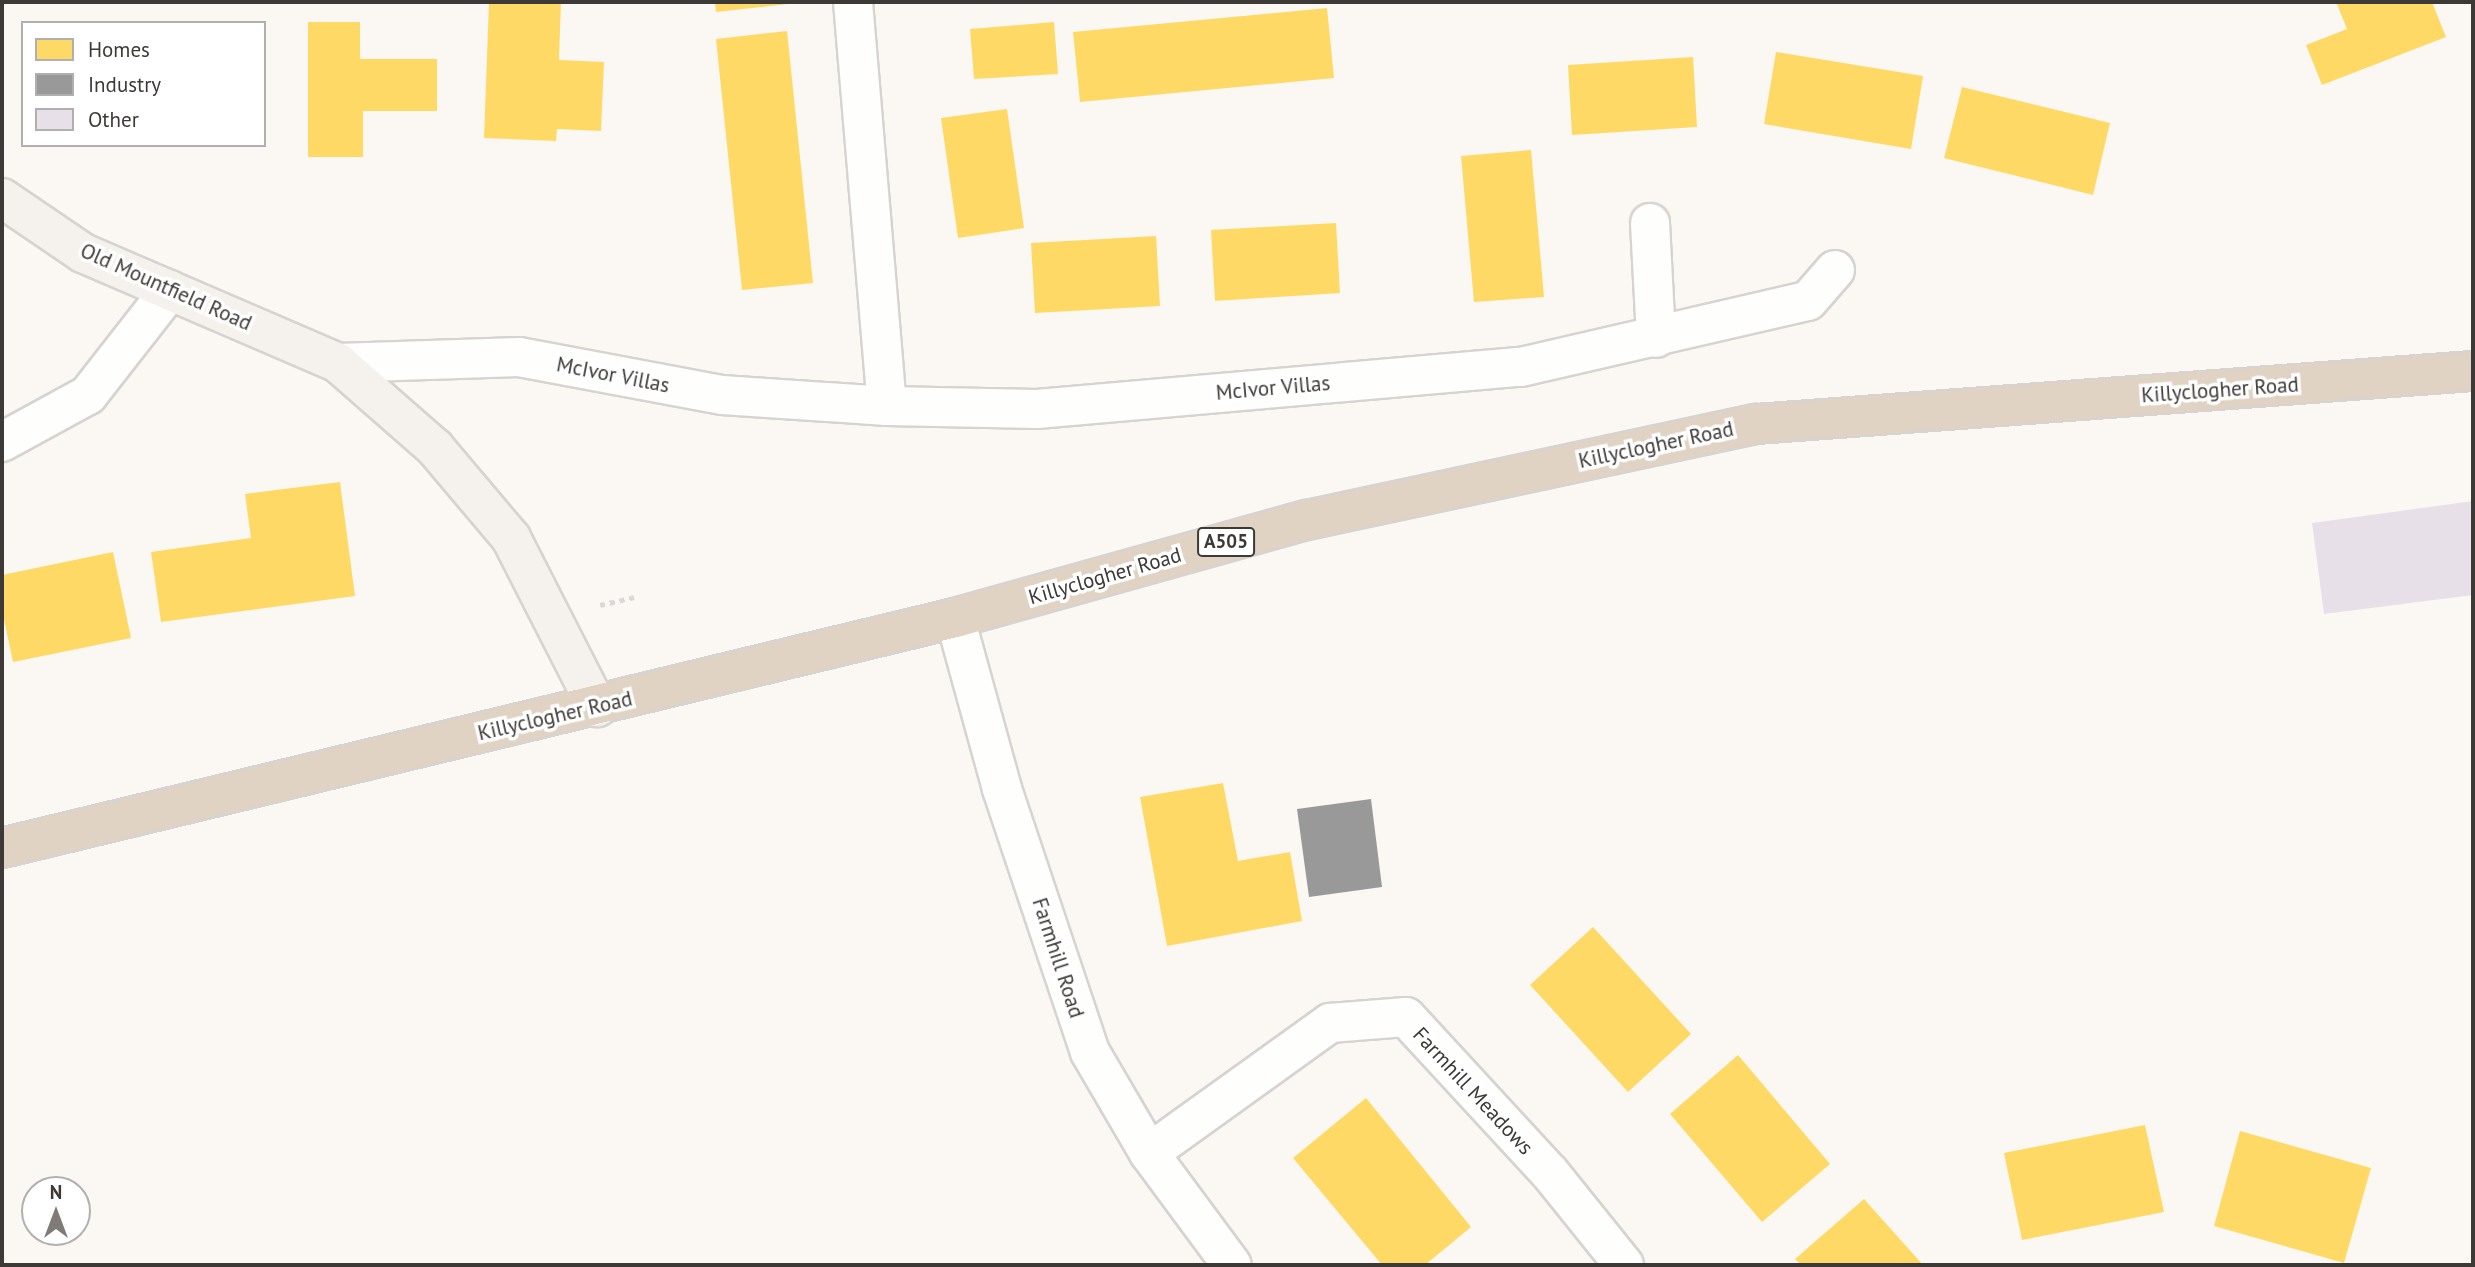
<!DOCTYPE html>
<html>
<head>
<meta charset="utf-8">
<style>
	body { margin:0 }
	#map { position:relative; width:2475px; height:1267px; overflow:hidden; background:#fbf8f4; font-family:"PT Sans",sans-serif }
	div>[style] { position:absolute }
	.homes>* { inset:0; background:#ffd966 }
	.industry>* { inset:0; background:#999 }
	.building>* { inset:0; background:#e7e0e8 }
	.path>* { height:4.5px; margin-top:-2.25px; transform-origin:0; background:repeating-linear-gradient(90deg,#dad9d8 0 5px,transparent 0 10px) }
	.roads { filter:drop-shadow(2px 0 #d6d3d0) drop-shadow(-2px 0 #d6d3d0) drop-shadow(0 2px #d6d3d0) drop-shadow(0 -2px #d6d3d0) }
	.street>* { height:38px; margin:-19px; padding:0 19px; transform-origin:19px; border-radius:19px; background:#fefefd }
	.secondary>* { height:38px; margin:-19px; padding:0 19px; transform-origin:19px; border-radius:19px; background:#f5f1ec }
	.highway>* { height:38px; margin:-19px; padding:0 19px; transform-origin:19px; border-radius:19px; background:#e0d3c4 }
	span { translate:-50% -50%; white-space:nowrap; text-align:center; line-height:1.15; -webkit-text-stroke:7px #fff; paint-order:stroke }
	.shield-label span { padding:2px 5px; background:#fff; border:2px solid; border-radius:5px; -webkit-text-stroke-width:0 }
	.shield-label { font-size:19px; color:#3c3936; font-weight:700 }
	.street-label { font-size:21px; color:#3c3936 }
	.frame { position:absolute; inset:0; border:4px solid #3c3936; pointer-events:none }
	.legend { position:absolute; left:21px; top:21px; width:245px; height:126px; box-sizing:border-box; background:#fff; border:2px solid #b1b0af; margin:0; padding:9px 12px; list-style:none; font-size:21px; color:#3c3936 }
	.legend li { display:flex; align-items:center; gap:14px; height:35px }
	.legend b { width:35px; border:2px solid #b1b0af }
	.north { position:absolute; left:21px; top:1176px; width:70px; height:70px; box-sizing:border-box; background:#fff; border:2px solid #b1b0af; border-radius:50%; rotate:0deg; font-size:19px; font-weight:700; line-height:28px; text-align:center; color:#3c3936 }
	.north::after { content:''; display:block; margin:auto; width:24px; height:32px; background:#7f7c78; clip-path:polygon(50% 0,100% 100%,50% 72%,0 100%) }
</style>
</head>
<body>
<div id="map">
	<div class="homes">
		<i style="clip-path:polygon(489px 2px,561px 2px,559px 60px,604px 62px,601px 131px,557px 129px,556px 141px,484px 138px)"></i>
		<i style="clip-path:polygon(715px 2px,788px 2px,788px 4px,716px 12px)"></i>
		<i style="clip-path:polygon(2336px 2px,2432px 2px,2446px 37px,2322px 85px,2306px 45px,2347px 29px)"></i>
		<i style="clip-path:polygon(1327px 8px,1334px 78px,1080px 102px,1073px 32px)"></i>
		<i style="clip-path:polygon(308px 22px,360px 22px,360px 59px,437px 59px,437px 111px,363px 111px,363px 157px,308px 157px)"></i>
		<i style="clip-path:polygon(1054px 22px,1058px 74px,974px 79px,970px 29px)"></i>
		<i style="clip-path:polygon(787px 31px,813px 283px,742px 290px,716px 39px)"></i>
		<i style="clip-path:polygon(1776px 52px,1923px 76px,1911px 149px,1764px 124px)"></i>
		<i style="clip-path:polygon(1693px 57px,1697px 127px,1572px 135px,1568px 65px)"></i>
		<i style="clip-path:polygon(1962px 87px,2110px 123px,2093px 195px,1944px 158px)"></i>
		<i style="clip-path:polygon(1007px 109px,1024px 228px,958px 238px,941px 118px)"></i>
		<i style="clip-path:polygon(1531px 150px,1544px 297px,1474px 302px,1461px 156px)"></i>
		<i style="clip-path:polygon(1336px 223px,1340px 293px,1215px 301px,1211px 230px)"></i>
		<i style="clip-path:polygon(1156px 236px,1160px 306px,1035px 313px,1031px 243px)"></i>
		<i style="clip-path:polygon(340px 482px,355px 596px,161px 622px,151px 552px,251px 538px,245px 494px)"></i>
		<i style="clip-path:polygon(113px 552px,131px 638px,13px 662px,2px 610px,2px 575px)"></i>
		<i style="clip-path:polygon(1223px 783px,1238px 861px,1290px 852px,1302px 921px,1167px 946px,1140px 797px)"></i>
		<i style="clip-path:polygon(1593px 927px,1691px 1034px,1628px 1092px,1530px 985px)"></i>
		<i style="clip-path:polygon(1738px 1055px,1830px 1164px,1762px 1222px,1670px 1114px)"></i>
		<i style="clip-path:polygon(1366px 1098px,1471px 1227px,1425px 1265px,1382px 1265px,1293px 1158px)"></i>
		<i style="clip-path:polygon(2145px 1125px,2164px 1212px,2022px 1240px,2004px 1153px)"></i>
		<i style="clip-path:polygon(2240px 1131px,2371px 1168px,2344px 1263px,2214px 1226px)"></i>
		<i style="clip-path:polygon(1864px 1199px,1923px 1265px,1801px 1265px,1795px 1259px)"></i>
	</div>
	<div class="industry">
		<i style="clip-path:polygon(1371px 799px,1382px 887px,1309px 897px,1297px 809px)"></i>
	</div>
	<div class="building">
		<i style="clip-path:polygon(2473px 501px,2473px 595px,2324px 614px,2312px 523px)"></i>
	</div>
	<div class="path">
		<i style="left:600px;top:605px;width:35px;rotate:-13deg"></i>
	</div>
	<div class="roads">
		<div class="street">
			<i style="left:853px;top:2px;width:405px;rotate:85.2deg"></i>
			<i style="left:1650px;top:223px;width:115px;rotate:87deg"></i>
			<i style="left:338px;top:363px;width:181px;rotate:-1.9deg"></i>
			<i style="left:519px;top:357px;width:207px;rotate:10.6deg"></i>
			<i style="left:722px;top:395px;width:165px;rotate:3.8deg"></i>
			<i style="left:887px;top:406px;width:150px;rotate:1.1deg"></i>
			<i style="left:1037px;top:409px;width:486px;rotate:-5deg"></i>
			<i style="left:1521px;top:367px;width:294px;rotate:-13deg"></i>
			<i style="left:1808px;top:301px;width:41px;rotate:-48.9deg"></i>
			<i style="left:2px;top:442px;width:98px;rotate:-28.7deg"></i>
			<i style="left:88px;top:395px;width:133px;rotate:-52deg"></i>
			<i style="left:955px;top:618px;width:177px;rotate:74.6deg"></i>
			<i style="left:1002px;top:789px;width:277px;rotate:71.5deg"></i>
			<i style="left:1090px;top:1052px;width:117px;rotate:59.7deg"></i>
			<i style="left:1149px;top:1153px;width:139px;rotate:53.5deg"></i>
			<i style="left:1149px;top:1153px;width:223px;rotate:-35.7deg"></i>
			<i style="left:1330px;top:1023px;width:76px;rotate:-4.5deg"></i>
			<i style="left:1406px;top:1017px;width:212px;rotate:47.3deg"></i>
			<i style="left:1550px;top:1173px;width:118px;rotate:51.2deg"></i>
		</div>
		<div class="secondary">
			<i style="left:2px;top:198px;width:98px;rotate:34.2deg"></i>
			<i style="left:83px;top:253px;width:278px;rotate:23.3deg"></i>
			<i style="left:338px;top:363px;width:129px;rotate:41.2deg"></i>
			<i style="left:435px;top:448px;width:118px;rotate:49.8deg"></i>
			<i style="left:511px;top:538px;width:190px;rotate:63deg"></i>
		</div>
		<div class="highway">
			<i style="left:2px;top:848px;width:980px;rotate:-13.57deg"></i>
			<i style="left:955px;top:618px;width:365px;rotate:-15.6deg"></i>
			<i style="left:1307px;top:520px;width:459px;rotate:-12.1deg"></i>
			<i style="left:1756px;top:424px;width:719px;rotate:-4.23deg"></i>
		</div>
	</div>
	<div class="shield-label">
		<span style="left:1226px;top:542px">A505</span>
	</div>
	<div class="street-label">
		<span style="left:166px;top:287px;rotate:24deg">Old Mountfield Road</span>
		<span style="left:613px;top:375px;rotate:11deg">McIvor Villas</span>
		<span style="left:1273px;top:388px;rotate:-5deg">McIvor Villas</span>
		<span style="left:2220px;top:390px;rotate:-4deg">Killyclogher Road</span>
		<span style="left:1656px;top:445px;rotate:-12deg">Killyclogher Road</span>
		<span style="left:1105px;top:576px;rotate:-16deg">Killyclogher Road</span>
		<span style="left:555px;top:716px;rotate:-13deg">Killyclogher Road</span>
		<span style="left:1058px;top:958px;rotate:72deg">Farmhill Road</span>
		<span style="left:1473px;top:1091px;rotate:47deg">Farmhill Meadows</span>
	</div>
	<div class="frame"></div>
	<ul class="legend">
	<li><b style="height:19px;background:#ffd966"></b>Homes</li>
	<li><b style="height:19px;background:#999"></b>Industry</li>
	<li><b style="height:19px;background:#e7e0e8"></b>Other</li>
	</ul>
	<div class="north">N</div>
</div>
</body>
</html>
